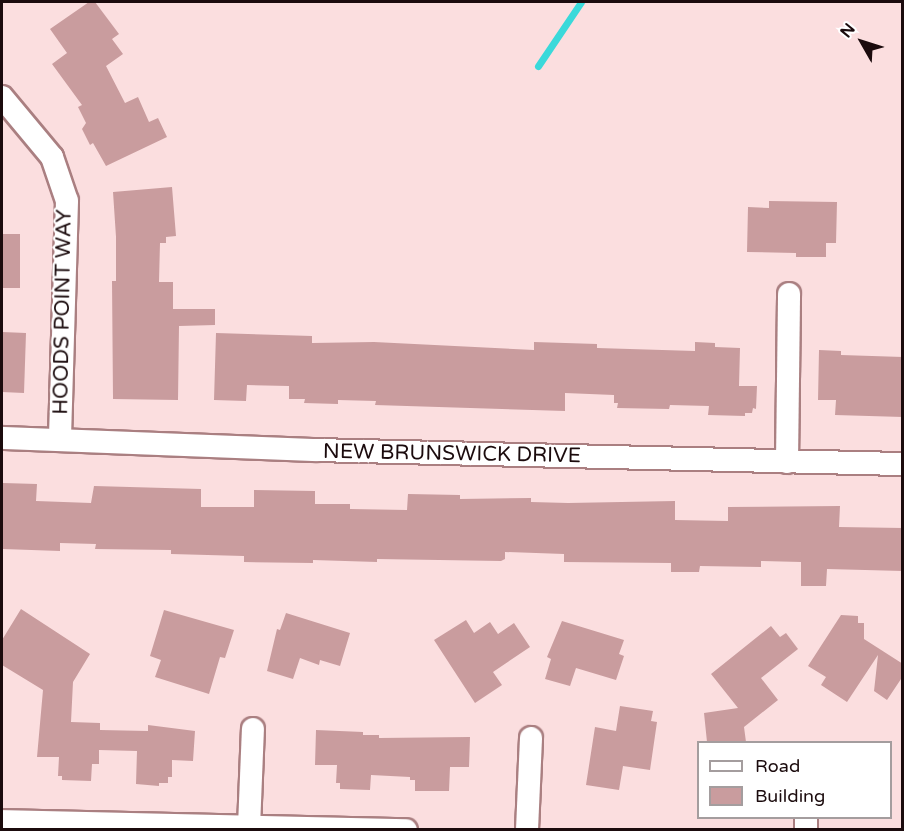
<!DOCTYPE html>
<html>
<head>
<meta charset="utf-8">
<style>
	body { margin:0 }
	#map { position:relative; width:904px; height:831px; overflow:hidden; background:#fbdedf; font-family:"Varela Round",sans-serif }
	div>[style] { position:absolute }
	.stream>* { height:7px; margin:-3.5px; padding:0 3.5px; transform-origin:3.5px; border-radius:3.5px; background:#3ad9da }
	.building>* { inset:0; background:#c99c9e }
	.roads { filter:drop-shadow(2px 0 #aa7f81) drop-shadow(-2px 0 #aa7f81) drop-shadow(0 2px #aa7f81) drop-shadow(0 -2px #aa7f81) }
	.street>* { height:22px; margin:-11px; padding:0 11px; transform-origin:11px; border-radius:11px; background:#fff }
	span { translate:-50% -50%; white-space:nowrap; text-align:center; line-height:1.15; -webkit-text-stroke:4.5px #fff; paint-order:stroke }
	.street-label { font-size:21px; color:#1b0b0d }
	.frame { position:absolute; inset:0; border:3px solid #1b0b0d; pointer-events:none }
	.legend { position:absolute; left:697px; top:741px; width:195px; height:78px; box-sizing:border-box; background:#fff; border:2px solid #a49d9e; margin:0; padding:8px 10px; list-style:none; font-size:18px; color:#1b0b0d }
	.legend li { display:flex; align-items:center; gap:12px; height:30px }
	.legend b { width:30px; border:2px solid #a49d9e }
	.north { position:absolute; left:832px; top:12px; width:60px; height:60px; -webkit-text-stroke:4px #fff; paint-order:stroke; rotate:309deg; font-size:16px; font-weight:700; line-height:24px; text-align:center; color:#1b0b0d }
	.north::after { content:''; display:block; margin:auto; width:21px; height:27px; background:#1b0b0d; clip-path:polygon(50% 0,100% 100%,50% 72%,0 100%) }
</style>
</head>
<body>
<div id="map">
	<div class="stream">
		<i style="left:538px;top:66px;width:77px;rotate:-56.1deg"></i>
	</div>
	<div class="building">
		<i style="clip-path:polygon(89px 2px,95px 2px,119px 34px,112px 39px,123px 54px,106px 66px,125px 103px,138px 97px,149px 122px,158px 118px,167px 137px,106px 166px,93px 143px,90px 145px,82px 129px,86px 123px,78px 107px,82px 105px,52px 64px,67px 53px,50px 29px)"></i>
		<i style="clip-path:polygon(172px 187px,176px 236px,166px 237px,166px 243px,160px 243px,159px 282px,173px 282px,173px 309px,215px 309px,215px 325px,179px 326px,178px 400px,113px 399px,112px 281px,116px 281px,116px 237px,113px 192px)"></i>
		<i style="clip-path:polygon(769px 201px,837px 202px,836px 243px,826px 243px,826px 257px,796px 257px,796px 253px,747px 252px,748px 207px,769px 208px)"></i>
		<i style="clip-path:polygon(2px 234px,20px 234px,20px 288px,2px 288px)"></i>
		<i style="clip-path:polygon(2px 332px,26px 333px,24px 393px,2px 392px)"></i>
		<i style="clip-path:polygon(216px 333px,312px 336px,312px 343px,374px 342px,534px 350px,534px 342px,597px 344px,597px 348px,695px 351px,695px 342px,715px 343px,715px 347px,740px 348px,739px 386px,757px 386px,756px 409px,753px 408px,752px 413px,745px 413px,745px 416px,708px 415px,709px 406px,670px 405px,669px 409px,617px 408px,618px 403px,614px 403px,614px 395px,565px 393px,565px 411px,375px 405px,376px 401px,338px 400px,338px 404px,304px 403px,305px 399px,289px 399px,289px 386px,247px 385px,246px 401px,214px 400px)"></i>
		<i style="clip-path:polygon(819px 350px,841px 351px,841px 355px,903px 357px,903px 417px,835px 415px,836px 400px,818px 400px)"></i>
		<i style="clip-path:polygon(3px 483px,37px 484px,36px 501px,91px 503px,94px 486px,201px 489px,201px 507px,254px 507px,254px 490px,315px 491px,315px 504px,350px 504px,350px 509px,407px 510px,408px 494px,460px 495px,460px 499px,531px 498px,531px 502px,568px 503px,675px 501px,675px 520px,728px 521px,728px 507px,840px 506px,839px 527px,903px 528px,903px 571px,827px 569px,826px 586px,801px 586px,801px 562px,761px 561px,761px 567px,700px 566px,699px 572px,671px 572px,671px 563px,564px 562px,564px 554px,505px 552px,505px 559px,501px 561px,377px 559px,377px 562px,313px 560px,313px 563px,244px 562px,244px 556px,171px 554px,171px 550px,95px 549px,96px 544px,60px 543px,60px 551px,3px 549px)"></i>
		<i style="clip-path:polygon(21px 609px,90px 654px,73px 682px,71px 722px,100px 723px,100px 730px,148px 731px,148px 725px,195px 731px,193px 761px,172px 760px,172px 777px,168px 777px,168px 783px,159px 783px,159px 786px,136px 784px,137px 751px,99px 750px,99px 764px,92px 764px,91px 781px,62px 780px,62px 776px,58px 776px,59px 757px,37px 757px,43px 690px,2px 665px,2px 640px)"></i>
		<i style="clip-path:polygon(164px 610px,234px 630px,225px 658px,220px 657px,209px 694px,155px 677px,161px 660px,150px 656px)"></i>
		<i style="clip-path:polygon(286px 613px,350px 633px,340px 666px,320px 660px,319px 665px,300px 658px,293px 679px,267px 671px,277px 629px,280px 630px)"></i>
		<i style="clip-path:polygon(841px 615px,858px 616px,858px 623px,864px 623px,864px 639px,903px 664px,903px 676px,887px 700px,874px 691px,878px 655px,847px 702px,821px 685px,826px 677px,808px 666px)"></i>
		<i style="clip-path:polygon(466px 620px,474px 633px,490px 622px,498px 634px,514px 623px,530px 647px,493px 672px,502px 685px,475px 703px,434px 640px)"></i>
		<i style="clip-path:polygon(562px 621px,624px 640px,619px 654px,624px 656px,616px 680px,576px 668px,570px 686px,545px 679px,551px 659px,547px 657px)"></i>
		<i style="clip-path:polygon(771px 626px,780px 637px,786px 633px,798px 649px,761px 678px,778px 700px,744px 727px,746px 742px,707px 742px,704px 713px,738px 708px,711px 674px)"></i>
		<i style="clip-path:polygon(620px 706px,653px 711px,651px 721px,657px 722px,650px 770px,623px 766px,619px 790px,586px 785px,595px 727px,616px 731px)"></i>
		<i style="clip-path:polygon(316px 730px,363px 732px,363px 735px,379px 735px,379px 738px,470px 737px,469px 767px,450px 767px,449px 791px,415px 791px,415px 780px,410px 780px,410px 777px,371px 775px,370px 790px,340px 789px,340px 783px,336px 783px,337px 765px,315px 765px)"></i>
	</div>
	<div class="roads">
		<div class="street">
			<i style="left:2px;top:97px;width:78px;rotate:50.2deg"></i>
			<i style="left:52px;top:157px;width:46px;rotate:71.2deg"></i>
			<i style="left:67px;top:201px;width:239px;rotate:91.7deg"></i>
			<i style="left:2px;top:438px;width:313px;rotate:2.2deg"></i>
			<i style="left:315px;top:450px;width:587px;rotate:1.37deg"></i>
			<i style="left:787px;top:462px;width:168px;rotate:-89.3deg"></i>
			<i style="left:806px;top:818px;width:12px;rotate:90deg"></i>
			<i style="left:2px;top:821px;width:404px;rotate:1.3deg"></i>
			<i style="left:249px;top:827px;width:98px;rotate:-87.7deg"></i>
			<i style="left:527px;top:830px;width:92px;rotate:-87.5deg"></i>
		</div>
	</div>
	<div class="street-label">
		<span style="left:63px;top:312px;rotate:-89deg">HOODS POINT WAY</span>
		<span style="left:452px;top:454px;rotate:1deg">NEW BRUNSWICK DRIVE</span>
	</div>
	<div class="frame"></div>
	<ul class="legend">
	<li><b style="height:8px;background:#fff"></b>Road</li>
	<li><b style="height:16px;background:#c99c9e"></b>Building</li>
	</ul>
	<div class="north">N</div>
</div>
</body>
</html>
